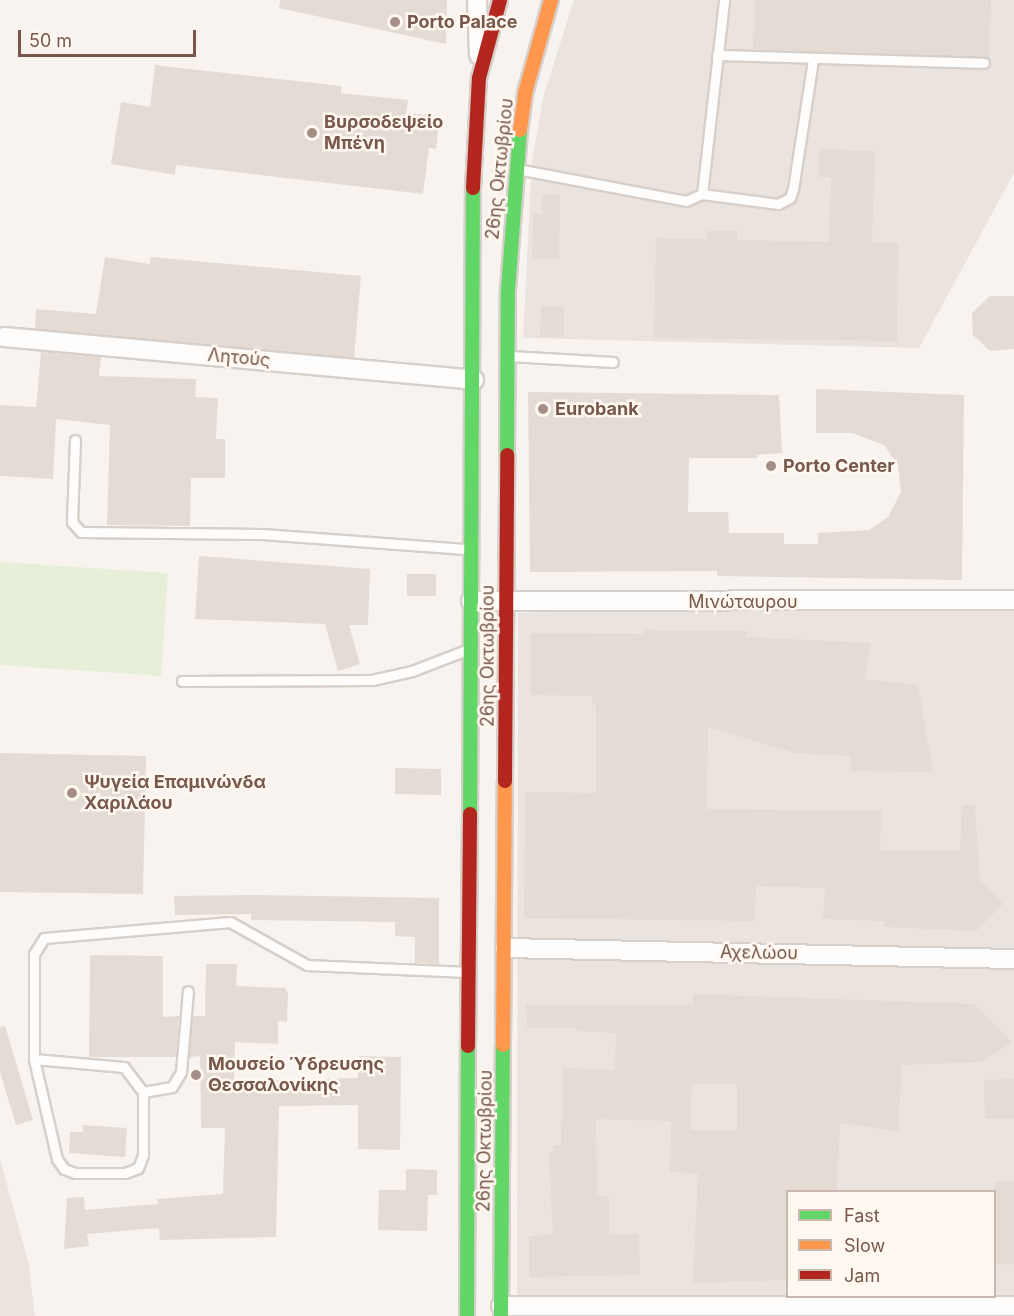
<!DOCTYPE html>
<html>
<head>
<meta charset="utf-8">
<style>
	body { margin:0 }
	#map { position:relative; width:1014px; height:1316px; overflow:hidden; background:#f8f3ee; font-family:Inter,sans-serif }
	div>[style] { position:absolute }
	.industrial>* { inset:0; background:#ebe3de }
	.green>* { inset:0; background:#e7efd9 }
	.building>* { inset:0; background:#e5dbd5 }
	.roads { filter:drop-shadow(2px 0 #d7cfca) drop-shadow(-2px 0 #d7cfca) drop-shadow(0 2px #d7cfca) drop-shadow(0 -2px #d7cfca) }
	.lane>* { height:9px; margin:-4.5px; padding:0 4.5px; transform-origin:4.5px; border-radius:4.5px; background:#fefdfc }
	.street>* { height:18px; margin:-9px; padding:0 9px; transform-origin:9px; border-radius:9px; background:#fefdfc }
	.fast>* { height:14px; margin:-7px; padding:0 7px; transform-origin:7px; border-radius:7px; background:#63d668 }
	.slow>* { height:14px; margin:-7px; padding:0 7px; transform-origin:7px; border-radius:7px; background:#ff974d }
	.jam>* { height:14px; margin:-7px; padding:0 7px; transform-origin:7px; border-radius:7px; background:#b3261e }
	.dots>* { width:16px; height:16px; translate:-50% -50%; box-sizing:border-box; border:3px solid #fff8f0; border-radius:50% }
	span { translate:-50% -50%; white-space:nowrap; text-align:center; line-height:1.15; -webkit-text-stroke:5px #fff8f0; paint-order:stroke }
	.poi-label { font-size:18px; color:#78584c; font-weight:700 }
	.left { translate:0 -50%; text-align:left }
	.street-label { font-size:18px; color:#78584c }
	.legend { position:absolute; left:786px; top:1190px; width:210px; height:108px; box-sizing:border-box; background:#fff8f0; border:2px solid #c9b8ae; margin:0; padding:8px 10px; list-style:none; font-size:18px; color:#78584c }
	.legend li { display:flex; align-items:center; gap:12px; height:30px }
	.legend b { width:30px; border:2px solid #c9b8ae }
	.scale { position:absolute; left:18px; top:30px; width:178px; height:27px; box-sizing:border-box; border:3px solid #78584c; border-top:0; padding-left:8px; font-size:18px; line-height:21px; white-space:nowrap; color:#78584c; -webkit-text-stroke:4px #fff8f0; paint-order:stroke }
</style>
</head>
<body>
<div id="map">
	<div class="industrial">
		<i style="clip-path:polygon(574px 0,1014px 0,1014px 173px,919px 348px,523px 338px,532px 161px,544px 94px)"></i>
		<i style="clip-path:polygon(evenodd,1014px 600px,1014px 1316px,517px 1316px,518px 613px,1014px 600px,788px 1192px,994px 1192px,994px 1296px,788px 1296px,788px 1192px)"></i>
		<i style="clip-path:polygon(0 1159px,28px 1261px,35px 1316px,0 1316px)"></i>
	</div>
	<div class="green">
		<i style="clip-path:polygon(0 562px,168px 573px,161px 676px,0 665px)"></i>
	</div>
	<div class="building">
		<i style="clip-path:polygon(280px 0,447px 0,446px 44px,279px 8px)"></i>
		<i style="clip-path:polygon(755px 0,991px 0,989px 59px,753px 49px)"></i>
		<i style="clip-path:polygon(155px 65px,341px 86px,341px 93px,408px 100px,406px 113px,440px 116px,436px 149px,429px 148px,423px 194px,176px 165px,175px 175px,111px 164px,121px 102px,150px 107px)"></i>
		<i style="clip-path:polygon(819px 149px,875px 151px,872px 243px,898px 243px,897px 341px,654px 338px,656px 238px,706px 239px,707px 231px,737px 231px,737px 240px,829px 242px,831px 177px,819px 177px)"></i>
		<i style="clip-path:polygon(542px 194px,560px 194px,559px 259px,532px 259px,533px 214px,542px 214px)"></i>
		<i style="clip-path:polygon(105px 257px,150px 264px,151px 257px,361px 276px,354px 358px,35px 329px,36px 309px,96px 314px)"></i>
		<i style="clip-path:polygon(990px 296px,1014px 296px,1014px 349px,990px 351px,973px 335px,972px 313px)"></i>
		<i style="clip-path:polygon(541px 306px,564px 307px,564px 337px,540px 337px)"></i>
		<i style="clip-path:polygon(41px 352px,101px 357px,99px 376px,196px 379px,195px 397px,218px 398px,216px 439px,225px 439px,225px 478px,191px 478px,190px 526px,107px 525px,110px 425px,56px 419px,53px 479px,0 476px,0 405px,36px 407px)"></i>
		<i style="clip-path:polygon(816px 389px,964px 395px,962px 580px,717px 576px,717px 571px,530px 572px,528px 392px,779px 395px,782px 453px,757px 455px,757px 458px,689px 458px,688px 512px,728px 512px,729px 533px,784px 533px,784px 544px,818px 544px,818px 533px,869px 530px,888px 517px,901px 492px,898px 465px,884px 445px,852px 433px,816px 433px)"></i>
		<i style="clip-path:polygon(199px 556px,370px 569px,368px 625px,349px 625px,360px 664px,338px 671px,325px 624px,195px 619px)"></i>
		<i style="clip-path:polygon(407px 574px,436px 574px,436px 596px,407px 596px)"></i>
		<i style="clip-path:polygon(644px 630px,747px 631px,746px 637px,871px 643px,865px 679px,918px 685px,933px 772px,850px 771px,851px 756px,795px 753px,708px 727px,707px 809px,881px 811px,880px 850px,960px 851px,962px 805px,975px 805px,980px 880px,1003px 904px,976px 931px,884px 927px,884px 921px,823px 919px,825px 888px,756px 886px,755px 921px,524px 918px,525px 792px,596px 793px,596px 705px,592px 705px,592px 696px,531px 695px,530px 633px,644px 634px)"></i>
		<i style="clip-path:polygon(0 753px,146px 756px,143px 894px,0 892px)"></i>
		<i style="clip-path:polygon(395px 768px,441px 769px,441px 795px,395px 794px)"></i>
		<i style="clip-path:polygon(251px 895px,439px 898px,439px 964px,415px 963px,415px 937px,395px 936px,395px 922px,251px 920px,251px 914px,175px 915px,174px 896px)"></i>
		<i style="clip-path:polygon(90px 955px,163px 956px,163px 1017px,179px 1016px,176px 1057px,89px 1057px)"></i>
		<i style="clip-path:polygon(206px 964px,237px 964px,236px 986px,285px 988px,288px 993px,287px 1022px,278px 1021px,278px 1044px,235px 1042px,234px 1082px,358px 1078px,359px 1056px,401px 1057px,400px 1150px,358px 1149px,358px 1105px,279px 1106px,276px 1237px,160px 1240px,159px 1228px,87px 1234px,89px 1246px,64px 1249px,67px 1198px,84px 1197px,85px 1210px,158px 1204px,157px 1199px,223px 1194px,225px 1128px,201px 1128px,200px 1056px,189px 1057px,193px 1016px,205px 1016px)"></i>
		<i style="clip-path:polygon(evenodd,693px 994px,975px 1004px,1011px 1042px,982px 1062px,902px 1065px,898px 1131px,840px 1123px,837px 1191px,788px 1191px,788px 1280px,693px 1283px,698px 1173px,670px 1172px,671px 1121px,596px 1119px,597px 1196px,609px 1196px,609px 1234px,639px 1234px,640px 1275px,529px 1277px,529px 1236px,553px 1235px,549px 1153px,553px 1153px,553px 1145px,561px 1145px,563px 1068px,615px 1070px,616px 1033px,576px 1031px,576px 1028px,527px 1028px,526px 1005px,693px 1005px,693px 994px,692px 1084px,737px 1084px,737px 1131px,690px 1130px,692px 1084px)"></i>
		<i style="clip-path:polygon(5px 1026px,33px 1120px,16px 1125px,0 1072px,0 1027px)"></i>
		<i style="clip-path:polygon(1014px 1079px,1014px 1119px,985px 1119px,984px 1080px)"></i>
		<i style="clip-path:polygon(83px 1125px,127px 1128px,125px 1157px,69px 1153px,70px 1132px,83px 1132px)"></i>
		<i style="clip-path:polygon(406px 1169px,437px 1170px,437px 1195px,428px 1195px,427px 1231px,378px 1230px,379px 1190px,406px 1190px)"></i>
		<i style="clip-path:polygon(1014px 1181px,1014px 1264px,994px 1265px,994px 1182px)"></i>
	</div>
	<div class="roads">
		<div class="lane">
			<i style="left:717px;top:55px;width:267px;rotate:1.7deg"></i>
			<i style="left:517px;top:169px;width:172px;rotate:10.7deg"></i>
			<i style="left:686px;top:201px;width:17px;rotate:-24deg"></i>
			<i style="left:702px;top:194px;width:77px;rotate:7.5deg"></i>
			<i style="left:778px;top:204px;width:13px;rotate:-27deg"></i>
			<i style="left:790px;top:198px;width:9px;rotate:-72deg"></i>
			<i style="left:793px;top:189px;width:131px;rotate:-81.2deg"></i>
			<i style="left:702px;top:194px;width:195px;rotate:-83.5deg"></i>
			<i style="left:510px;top:356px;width:103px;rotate:3.3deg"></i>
			<i style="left:75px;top:440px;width:82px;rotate:92.1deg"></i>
			<i style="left:72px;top:522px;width:13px;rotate:48deg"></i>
			<i style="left:81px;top:532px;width:181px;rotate:0.6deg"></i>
			<i style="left:262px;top:534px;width:207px;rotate:4.2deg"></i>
			<i style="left:182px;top:681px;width:190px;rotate:-0.3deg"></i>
			<i style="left:372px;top:680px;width:41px;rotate:-12.7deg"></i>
			<i style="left:412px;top:671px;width:61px;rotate:-21.1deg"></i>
			<i style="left:34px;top:1059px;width:90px;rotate:5.1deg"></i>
			<i style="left:124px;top:1067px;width:31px;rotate:53deg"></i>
			<i style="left:143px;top:1092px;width:29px;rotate:-10deg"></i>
			<i style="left:172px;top:1087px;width:17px;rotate:-59deg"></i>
			<i style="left:181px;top:1072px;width:81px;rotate:-85.1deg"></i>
			<i style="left:143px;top:1092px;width:63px;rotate:90deg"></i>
			<i style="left:143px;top:1155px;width:14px;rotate:111deg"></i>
			<i style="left:138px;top:1168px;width:14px;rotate:159deg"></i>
			<i style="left:125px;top:1173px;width:50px;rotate:180deg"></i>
			<i style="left:75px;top:1173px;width:12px;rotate:-160deg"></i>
			<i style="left:64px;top:1169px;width:12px;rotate:-125deg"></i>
			<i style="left:57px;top:1159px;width:103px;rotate:-103deg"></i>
			<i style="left:34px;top:1059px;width:105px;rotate:-90deg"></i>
			<i style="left:34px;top:954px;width:19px;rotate:-58deg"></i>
			<i style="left:44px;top:938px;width:187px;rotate:-4.9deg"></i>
			<i style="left:230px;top:922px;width:88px;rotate:29.2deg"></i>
			<i style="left:307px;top:965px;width:161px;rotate:2.5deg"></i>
		</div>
		<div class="street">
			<i style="left:477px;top:0;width:55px;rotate:87.9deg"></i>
			<i style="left:4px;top:337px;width:472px;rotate:5.2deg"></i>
			<i style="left:471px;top:601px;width:543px;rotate:-0.11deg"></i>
			<i style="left:505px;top:948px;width:509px;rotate:1.24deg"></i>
			<i style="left:501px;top:1306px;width:513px"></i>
		</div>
		<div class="fast">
			<i style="left:507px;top:455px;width:165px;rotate:-89.7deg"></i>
			<i style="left:508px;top:290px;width:160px;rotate:-85.7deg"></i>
			<i style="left:470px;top:814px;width:626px;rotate:-89.73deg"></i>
			<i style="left:467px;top:1316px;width:270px;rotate:-89.8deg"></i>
			<i style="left:501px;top:1316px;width:271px;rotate:-89.6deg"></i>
		</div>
		<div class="slow">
			<i style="left:520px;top:130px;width:37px;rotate:-82deg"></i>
			<i style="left:525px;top:93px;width:97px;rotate:-74.4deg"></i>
			<i style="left:503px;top:1045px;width:264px;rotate:-89.6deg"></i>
		</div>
		<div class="jam">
			<i style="left:473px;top:188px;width:110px;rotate:-86.9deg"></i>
			<i style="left:479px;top:78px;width:81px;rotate:-74.9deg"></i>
			<i style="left:505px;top:781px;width:326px;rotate:-89.6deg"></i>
			<i style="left:468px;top:1046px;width:232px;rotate:-89.5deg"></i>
		</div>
	</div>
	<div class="dots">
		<i style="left:395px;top:22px;background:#a58e85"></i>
		<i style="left:312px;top:133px;background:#a58e85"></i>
		<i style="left:543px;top:409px;background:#a58e85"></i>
		<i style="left:771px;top:466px;background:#a58e85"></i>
		<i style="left:72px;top:793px;background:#a58e85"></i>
		<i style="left:196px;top:1075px;background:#a58e85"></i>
	</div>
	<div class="poi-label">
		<span class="left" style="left:407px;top:22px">Porto Palace</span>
		<span class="left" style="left:324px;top:133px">Βυρσοδεψείο<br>Μπένη</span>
		<span class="left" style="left:555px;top:409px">Eurobank</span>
		<span class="left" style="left:783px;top:466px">Porto Center</span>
		<span class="left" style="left:84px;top:793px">Ψυγεία Επαμινώνδα<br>Χαριλάου</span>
		<span class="left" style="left:208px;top:1075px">Μουσείο Ύδρευσης<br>Θεσσαλονίκης</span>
	</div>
	<div class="street-label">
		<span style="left:500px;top:169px;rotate:-84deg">26ης Οκτωβρίου</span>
		<span style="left:239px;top:358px;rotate:5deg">Λητούς</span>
		<span style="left:743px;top:602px">Μινώταυρου</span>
		<span style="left:488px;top:656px;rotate:-90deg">26ης Οκτωβρίου</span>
		<span style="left:759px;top:953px;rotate:1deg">Αχελώου</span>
		<span style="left:485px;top:1141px;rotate:-89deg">26ης Οκτωβρίου</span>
	</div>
	<ul class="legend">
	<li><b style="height:8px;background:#63d668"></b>Fast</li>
	<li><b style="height:8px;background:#ff974d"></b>Slow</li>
	<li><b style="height:8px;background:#b3261e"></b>Jam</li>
	</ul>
	<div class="scale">50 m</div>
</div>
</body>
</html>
